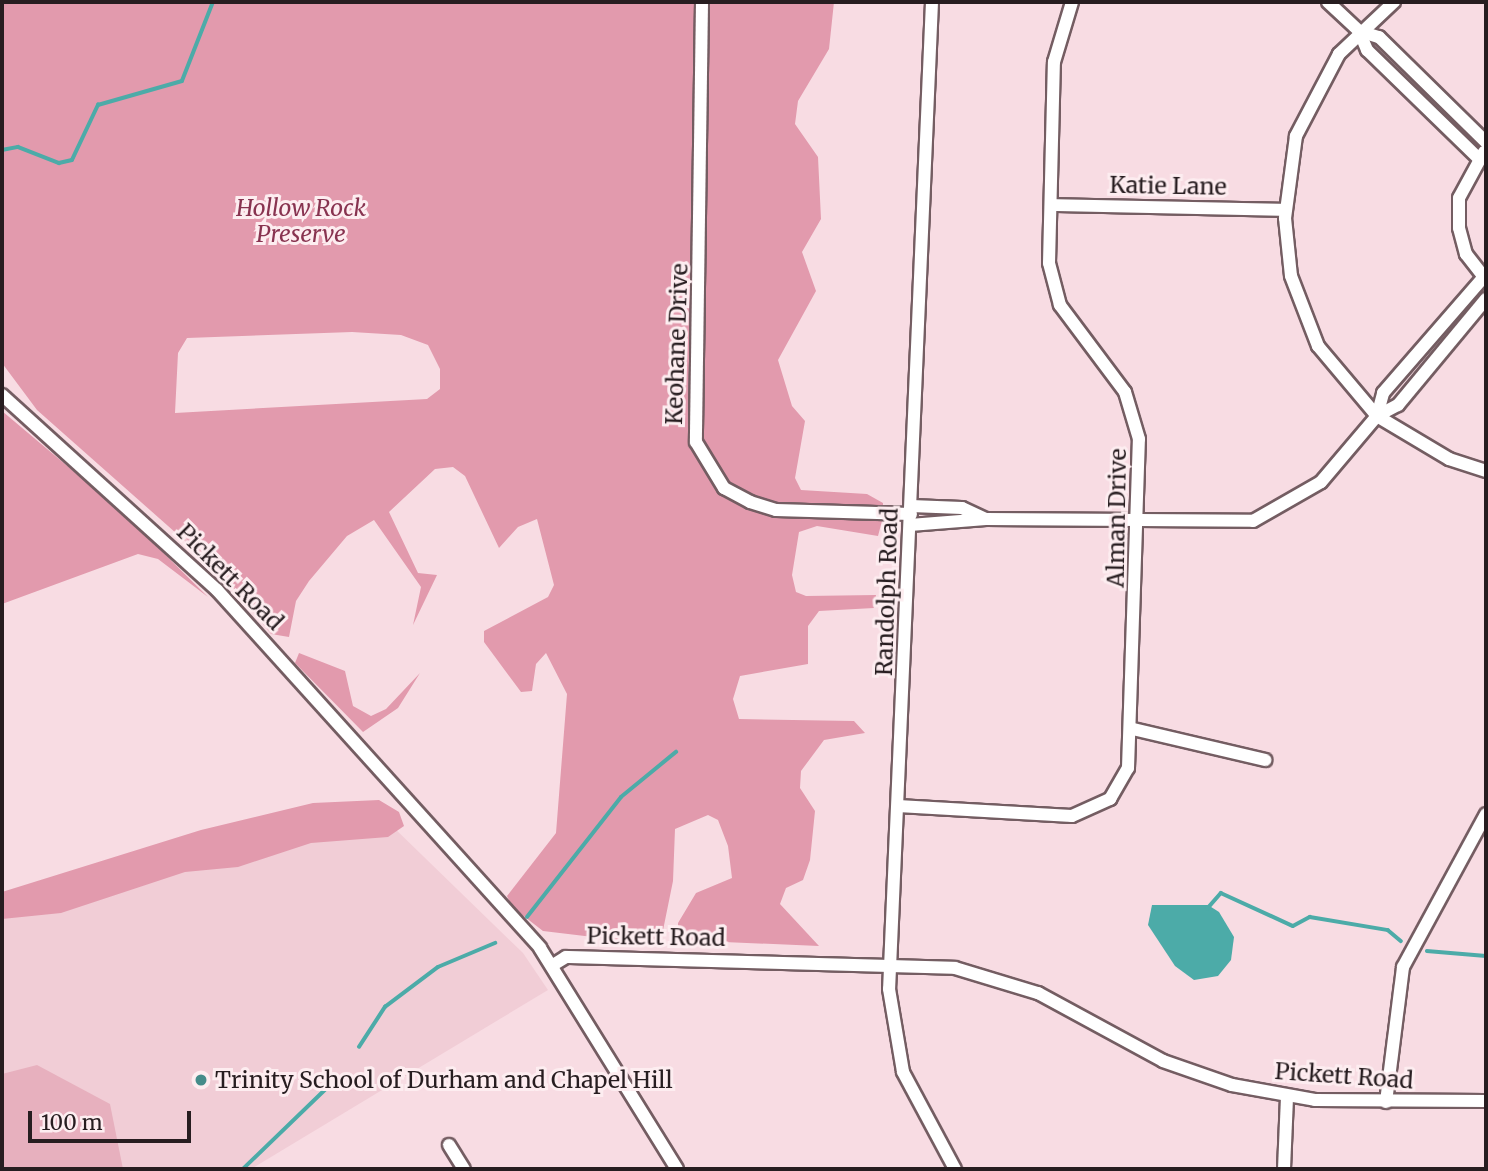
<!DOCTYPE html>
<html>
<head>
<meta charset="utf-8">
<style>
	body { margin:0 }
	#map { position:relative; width:1488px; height:1171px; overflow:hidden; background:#f8dce3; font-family:Merriweather,serif }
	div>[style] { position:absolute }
	.built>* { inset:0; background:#f1cdd6 }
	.green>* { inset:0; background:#e7b0be }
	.forest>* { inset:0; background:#e29aad }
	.water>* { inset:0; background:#4caba8 }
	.stream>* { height:3.5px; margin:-1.75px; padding:0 1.75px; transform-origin:1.75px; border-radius:1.75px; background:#4caba8 }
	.roads { filter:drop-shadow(2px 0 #745d62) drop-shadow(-2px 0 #745d62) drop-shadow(0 2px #745d62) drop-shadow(0 -2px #745d62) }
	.minor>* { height:12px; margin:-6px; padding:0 6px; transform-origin:6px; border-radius:6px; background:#fff }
	.dots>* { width:19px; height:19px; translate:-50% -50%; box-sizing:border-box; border:4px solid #fdedf0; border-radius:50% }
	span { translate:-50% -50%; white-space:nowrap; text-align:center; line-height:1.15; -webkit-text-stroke:6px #fdedf0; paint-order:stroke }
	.street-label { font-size:23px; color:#271d20 }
	.park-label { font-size:23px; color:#883350; font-style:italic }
	.poi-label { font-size:23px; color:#271d20 }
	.left { translate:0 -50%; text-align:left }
	.frame { position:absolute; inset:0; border:4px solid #271d20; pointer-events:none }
	.scale { position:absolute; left:28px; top:1111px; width:163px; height:32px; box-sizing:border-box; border:4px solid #271d20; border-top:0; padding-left:9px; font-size:21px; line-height:24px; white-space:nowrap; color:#271d20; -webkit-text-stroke:5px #fdedf0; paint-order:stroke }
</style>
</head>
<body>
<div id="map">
	<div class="built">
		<i style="clip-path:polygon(388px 822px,523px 953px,548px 990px,251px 1169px,2px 1169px,2px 897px)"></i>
	</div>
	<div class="green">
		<i style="clip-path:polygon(37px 1065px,110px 1104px,123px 1169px,2px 1169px,2px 1074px)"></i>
	</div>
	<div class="forest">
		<i style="clip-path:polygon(evenodd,2px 2px,834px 2px,829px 49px,798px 101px,795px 124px,818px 157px,821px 219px,802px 252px,816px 291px,778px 360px,792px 406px,805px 421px,795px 478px,801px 490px,867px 494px,883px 503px,883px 517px,878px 536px,817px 526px,799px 532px,792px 575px,796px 592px,806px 596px,876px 595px,874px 608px,819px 611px,808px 626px,808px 664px,740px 676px,733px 699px,739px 719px,854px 721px,865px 733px,824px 740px,801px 771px,800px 788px,815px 811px,810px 860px,803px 880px,786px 888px,780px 904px,819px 946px,678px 940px,678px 923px,696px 893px,732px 878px,728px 846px,718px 820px,708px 815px,675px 829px,673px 881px,660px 945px,543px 931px,512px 907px,507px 896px,556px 833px,567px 694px,546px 653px,536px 664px,532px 691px,521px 692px,484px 642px,484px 631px,548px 597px,554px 585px,537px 519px,518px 527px,499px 548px,465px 476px,453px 467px,435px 469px,389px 512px,418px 573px,437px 575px,413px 625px,421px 587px,374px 520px,347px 536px,309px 581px,296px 601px,289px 637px,271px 634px,220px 572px,37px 410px,2px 363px,2px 2px,352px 332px,401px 335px,428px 345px,440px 369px,440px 389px,427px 399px,175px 413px,178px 353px,187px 338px,352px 332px)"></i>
		<i style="clip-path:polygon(2px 411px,123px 513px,208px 597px,158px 559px,138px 554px,2px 604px)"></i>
		<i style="clip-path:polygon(299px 653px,345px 671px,353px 706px,371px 716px,386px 709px,420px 673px,398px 708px,363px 732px,295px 663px)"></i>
		<i style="clip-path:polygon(379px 800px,399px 812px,404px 826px,388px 837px,311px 843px,238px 867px,185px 872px,61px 913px,2px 919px,2px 892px,201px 830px,313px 803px)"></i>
	</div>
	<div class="water">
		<i style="clip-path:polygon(1152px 905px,1208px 905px,1219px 912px,1234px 937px,1231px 960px,1218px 976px,1194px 980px,1175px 966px,1148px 925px)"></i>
	</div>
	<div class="stream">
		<i style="left:2px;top:150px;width:16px;rotate:-11deg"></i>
		<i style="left:18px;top:147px;width:44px;rotate:21.3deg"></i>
		<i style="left:59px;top:163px;width:13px;rotate:-13deg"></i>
		<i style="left:72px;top:160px;width:61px;rotate:-64.7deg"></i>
		<i style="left:98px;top:105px;width:87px;rotate:-15.9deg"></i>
		<i style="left:182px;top:81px;width:85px;rotate:-68.6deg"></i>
		<i style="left:1207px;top:909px;width:21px;rotate:-49deg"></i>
		<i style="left:1221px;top:893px;width:79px;rotate:24.6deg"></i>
		<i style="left:1293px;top:926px;width:19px;rotate:-28deg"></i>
		<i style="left:1310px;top:917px;width:79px;rotate:9.5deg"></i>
		<i style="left:1388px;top:930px;width:17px;rotate:40deg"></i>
		<i style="left:527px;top:917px;width:152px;rotate:-51.9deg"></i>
		<i style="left:621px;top:797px;width:71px;rotate:-39.3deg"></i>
		<i style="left:1427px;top:951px;width:59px;rotate:4.8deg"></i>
		<i style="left:359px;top:1047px;width:48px;rotate:-57deg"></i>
		<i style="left:385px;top:1007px;width:66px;rotate:-37deg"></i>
		<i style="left:438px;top:967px;width:62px;rotate:-22.8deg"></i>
		<i style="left:243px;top:1169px;width:120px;rotate:-44deg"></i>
	</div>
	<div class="roads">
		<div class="minor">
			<i style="left:702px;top:2px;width:440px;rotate:90.8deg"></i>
			<i style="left:696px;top:442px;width:54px;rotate:58.7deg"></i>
			<i style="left:724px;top:488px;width:30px;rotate:28deg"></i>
			<i style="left:750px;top:502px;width:27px;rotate:17deg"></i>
			<i style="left:776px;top:510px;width:135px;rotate:1.7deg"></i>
			<i style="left:932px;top:2px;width:988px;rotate:92.49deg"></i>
			<i style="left:889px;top:989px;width:84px;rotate:80.4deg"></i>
			<i style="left:903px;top:1072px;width:110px;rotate:61.8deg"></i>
			<i style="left:1328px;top:2px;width:42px;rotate:43.1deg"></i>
			<i style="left:1359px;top:31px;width:21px;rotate:67deg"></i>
			<i style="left:1367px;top:50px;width:155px;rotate:44.2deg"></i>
			<i style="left:1394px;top:2px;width:76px;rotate:136.6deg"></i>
			<i style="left:1339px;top:54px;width:93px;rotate:117.7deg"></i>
			<i style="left:1296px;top:136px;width:83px;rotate:97.6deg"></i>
			<i style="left:1285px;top:218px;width:58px;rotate:84.1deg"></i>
			<i style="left:1291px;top:276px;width:75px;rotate:68.9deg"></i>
			<i style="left:1318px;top:346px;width:92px;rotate:49.9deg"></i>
			<i style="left:1377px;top:416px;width:84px;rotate:30.8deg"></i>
			<i style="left:1449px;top:459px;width:39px;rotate:18deg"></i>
			<i style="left:1359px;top:31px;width:21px;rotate:17deg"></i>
			<i style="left:1379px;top:37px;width:150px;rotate:44.5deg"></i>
			<i style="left:1484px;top:152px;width:52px;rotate:118.5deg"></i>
			<i style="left:1459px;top:198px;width:30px;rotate:90deg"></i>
			<i style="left:1459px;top:228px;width:27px;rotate:75deg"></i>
			<i style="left:1466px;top:254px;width:33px;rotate:52deg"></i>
			<i style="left:1051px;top:205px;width:234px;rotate:1.2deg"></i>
			<i style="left:2px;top:395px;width:290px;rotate:42.2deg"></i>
			<i style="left:217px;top:590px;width:482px;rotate:47.9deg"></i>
			<i style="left:540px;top:948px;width:260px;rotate:58.2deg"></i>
			<i style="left:1377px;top:416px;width:24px;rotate:-75deg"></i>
			<i style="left:1383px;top:393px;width:152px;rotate:-49deg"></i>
			<i style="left:911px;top:506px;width:51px;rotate:2.2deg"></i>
			<i style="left:962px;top:508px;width:26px;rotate:25deg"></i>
			<i style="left:910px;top:525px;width:76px;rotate:-4.5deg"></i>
			<i style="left:986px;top:519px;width:267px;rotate:0.4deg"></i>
			<i style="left:1253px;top:521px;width:78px;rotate:-29.8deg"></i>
			<i style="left:1321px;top:482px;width:87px;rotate:-49.7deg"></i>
			<i style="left:1377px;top:416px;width:24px;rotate:-28deg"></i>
			<i style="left:1398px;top:405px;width:138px;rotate:-50.3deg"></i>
			<i style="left:1133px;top:729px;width:136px;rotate:13.2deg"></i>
			<i style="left:898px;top:806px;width:174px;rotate:3.3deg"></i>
			<i style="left:1072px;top:816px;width:42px;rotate:-24.1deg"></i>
			<i style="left:1110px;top:799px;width:36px;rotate:-60deg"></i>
			<i style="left:1128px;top:768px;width:329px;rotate:-88.1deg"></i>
			<i style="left:1139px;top:439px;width:49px;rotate:-106.6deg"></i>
			<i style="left:1125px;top:392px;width:109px;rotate:-126.8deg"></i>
			<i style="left:1060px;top:305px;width:43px;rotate:-104.7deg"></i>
			<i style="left:1049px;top:263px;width:201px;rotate:-88.6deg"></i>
			<i style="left:1054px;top:62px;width:63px;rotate:-73.3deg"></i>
			<i style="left:553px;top:965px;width:15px;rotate:-32deg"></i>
			<i style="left:566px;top:957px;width:389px;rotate:1.6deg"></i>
			<i style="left:955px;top:968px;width:87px;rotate:16.8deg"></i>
			<i style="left:1038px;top:993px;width:142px;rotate:28.5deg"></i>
			<i style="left:1163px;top:1061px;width:73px;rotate:19.2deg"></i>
			<i style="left:1232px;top:1085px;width:84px;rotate:10.2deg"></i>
			<i style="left:1315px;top:1100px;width:171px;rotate:0.3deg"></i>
			<i style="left:1386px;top:1102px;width:136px;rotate:-82.8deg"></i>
			<i style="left:1403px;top:967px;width:174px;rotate:-61.5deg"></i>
			<i style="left:449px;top:1145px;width:28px;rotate:58deg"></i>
			<i style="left:1284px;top:1169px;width:73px;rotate:-87.6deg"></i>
		</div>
	</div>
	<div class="dots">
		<i style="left:201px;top:1080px;background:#458c8a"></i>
	</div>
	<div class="street-label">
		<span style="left:1168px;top:186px;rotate:1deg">Katie Lane</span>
		<span style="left:677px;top:344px;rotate:-88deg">Keohane Drive</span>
		<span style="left:1117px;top:518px;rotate:-89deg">Alman Drive</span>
		<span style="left:230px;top:577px;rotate:45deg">Pickett Road</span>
		<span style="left:887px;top:592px;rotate:-88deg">Randolph Road</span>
		<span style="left:656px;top:937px;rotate:1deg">Pickett Road</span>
		<span style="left:1344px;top:1076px;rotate:4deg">Pickett Road</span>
	</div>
	<div class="park-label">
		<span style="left:301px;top:221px">Hollow Rock<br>Preserve</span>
	</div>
	<div class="poi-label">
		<span class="left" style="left:215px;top:1080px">Trinity School of Durham and Chapel Hill</span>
	</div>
	<div class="frame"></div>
	<div class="scale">100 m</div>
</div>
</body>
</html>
